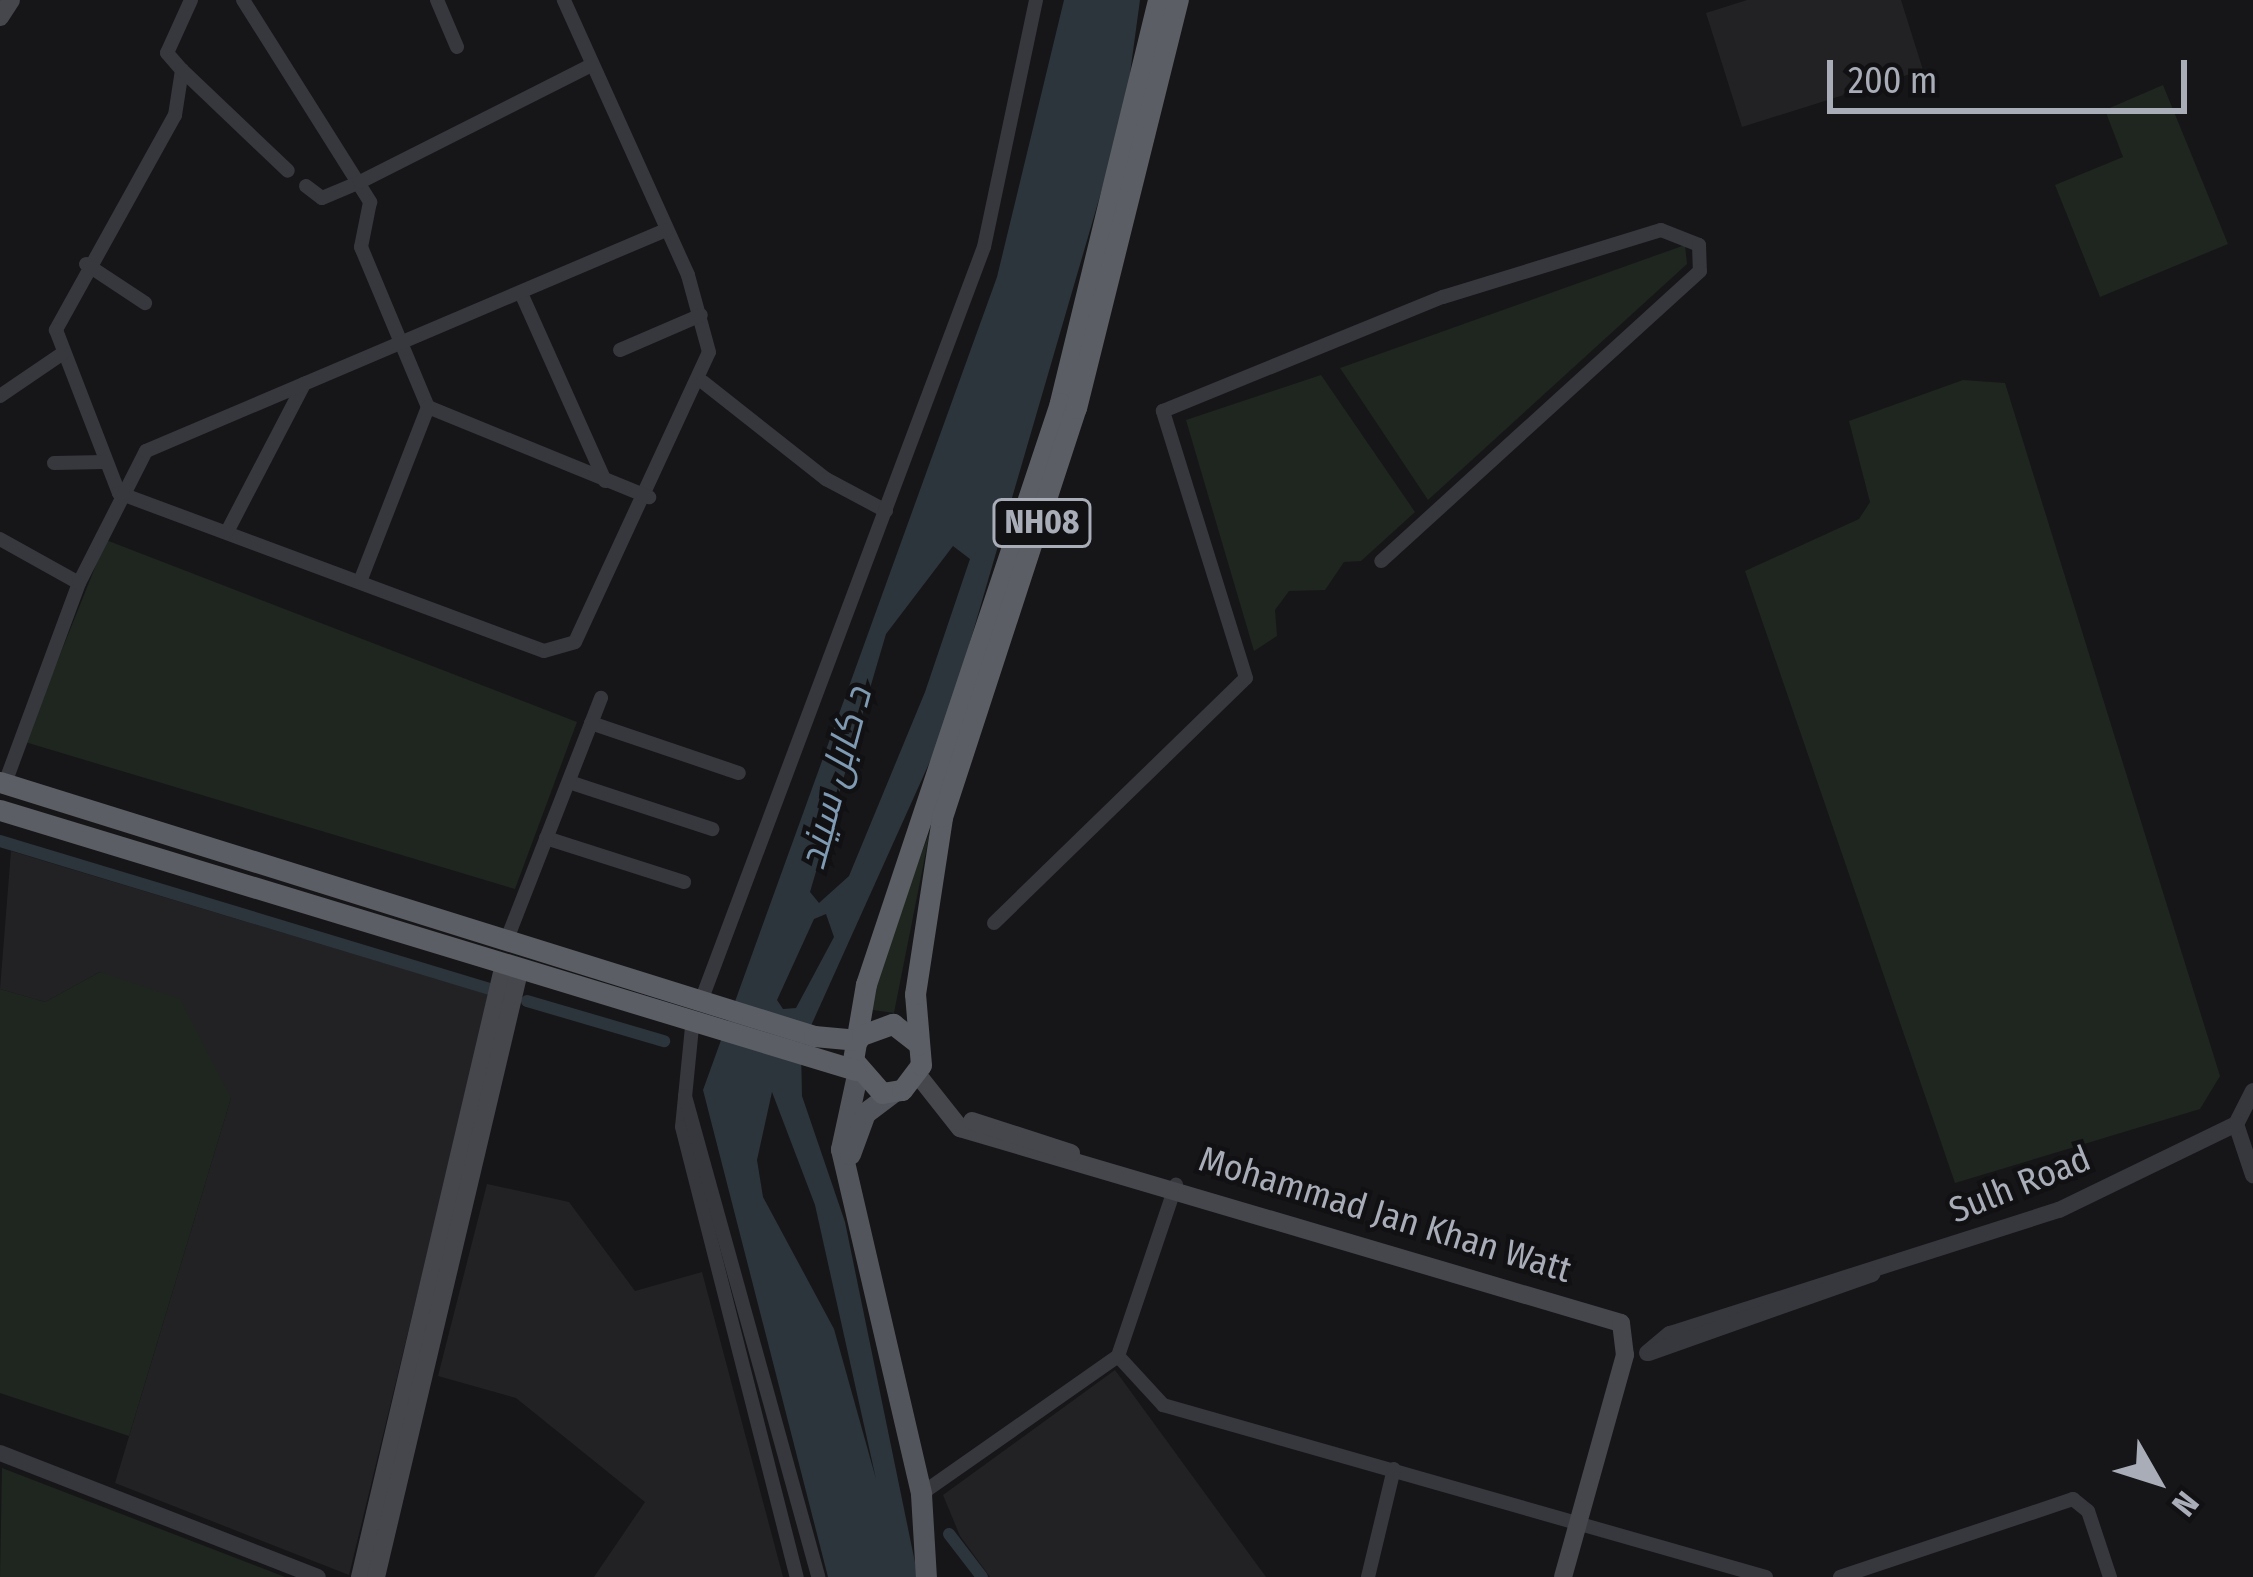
<!DOCTYPE html>
<html>
<head>
<meta charset="utf-8">
<style>
	body { margin:0 }
	#map { position:relative; width:2253px; height:1577px; overflow:hidden; background:#161618; font-family:"Fira Sans Condensed",Cairo,sans-serif }
	div>[style] { position:absolute }
	.built>* { inset:0; background:#222225 }
	.green>* { inset:0; background:#1e261f }
	.water>* { inset:0; background:#2c353c }
	.canal>* { height:12px; margin:-6px; padding:0 6px; transform-origin:6px; border-radius:6px; background:#2c353c }
	.minor>* { height:14px; margin:-7px; padding:0 7px; transform-origin:7px; border-radius:7px; background:#37383d }
	.tertiary>* { height:16px; margin:-8px; padding:0 8px; transform-origin:8px; border-radius:8px; background:#37383d }
	.secondary>* { height:18px; margin:-9px; padding:0 9px; transform-origin:9px; border-radius:9px; background:#45474d }
	.primary>* { height:21px; margin:-10.5px; padding:0 10.5px; transform-origin:10.5px; border-radius:10.5px; background:#53555c }
	.trunk>* { height:21px; margin:-10.5px; padding:0 10.5px; transform-origin:10.5px; border-radius:10.5px; background:#5b5e65 }
	span { translate:-50% -50%; white-space:nowrap; text-align:center; line-height:1.15; -webkit-text-stroke:9px #111113; paint-order:stroke }
	.shield-label span { padding:3px 9px; background:#111113; border:3px solid; border-radius:9px; -webkit-text-stroke-width:0 }
	.shield-label { font-size:33px; color:#a8adb8; font-weight:700 }
	.street-label { font-size:36px; color:#a8adb8 }
	.water-label { font-size:39px; color:#7f9bb3; font-style:italic }
	.north { position:absolute; left:2097px; top:1421px; width:120px; height:120px; -webkit-text-stroke:9px #111113; paint-order:stroke; rotate:129deg; font-size:33px; font-weight:700; line-height:48px; text-align:center; color:#a8adb8 }
	.north::after { content:''; display:block; margin:auto; width:42px; height:54px; background:#a8adb8; clip-path:polygon(50% 0,100% 100%,50% 72%,0 100%) }
	.scale { position:absolute; left:1827px; top:60px; width:360px; height:54px; box-sizing:border-box; border:6px solid #a8adb8; border-top:0; padding-left:15px; font-size:36px; line-height:42px; white-space:nowrap; color:#a8adb8; -webkit-text-stroke:9px #111113; paint-order:stroke }
</style>
</head>
<body>
<div id="map">
	<div class="built">
		<i style="clip-path:polygon(1747px 0,1901px 0,1923px 70px,1742px 127px,1706px 13px)"></i>
		<i style="clip-path:polygon(11px 851px,490px 995px,349px 1575px,115px 1483px,231px 1098px,100px 972px,45px 1002px,0 989px)"></i>
		<i style="clip-path:polygon(487px 1184px,569px 1202px,635px 1291px,702px 1272px,783px 1577px,594px 1577px,645px 1502px,516px 1398px,438px 1376px)"></i>
		<i style="clip-path:polygon(1115px 1370px,1266px 1577px,990px 1577px,960px 1536px,943px 1495px)"></i>
	</div>
	<div class="green">
		<i style="clip-path:polygon(2163px 85px,2228px 244px,2100px 297px,2055px 185px,2123px 157px,2105px 110px)"></i>
		<i style="clip-path:polygon(1685px 245px,1687px 264px,1428px 500px,1340px 368px)"></i>
		<i style="clip-path:polygon(1321px 375px,1415px 512px,1361px 561px,1344px 562px,1325px 590px,1289px 591px,1275px 610px,1277px 636px,1254px 651px,1186px 420px)"></i>
		<i style="clip-path:polygon(1963px 380px,2005px 383px,2220px 1076px,2200px 1109px,1955px 1183px,1745px 571px,1859px 519px,1870px 502px,1849px 421px)"></i>
		<i style="clip-path:polygon(106px 540px,577px 722px,515px 889px,25px 742px)"></i>
		<i style="clip-path:polygon(930px 831px,894px 1013px,873px 1010px,868px 994px)"></i>
		<i style="clip-path:polygon(100px 972px,180px 999px,231px 1098px,129px 1436px,0 1393px,0 989px,45px 1002px)"></i>
		<i style="clip-path:polygon(2px 1468px,285px 1577px,0 1577px)"></i>
	</div>
	<div class="water">
		<i style="clip-path:polygon(evenodd,1064px 0,1140px 0,1125px 110px,945px 728px,801px 1048px,802px 1096px,845px 1222px,918px 1577px,828px 1577px,703px 1090px,997px 277px,1064px 0,953px 546px,970px 559px,925px 692px,849px 876px,819px 903px,810px 892px,886px 634px,953px 546px,1064px 0,826px 914px,834px 937px,796px 1008px,783px 1009px,777px 1000px,814px 919px,826px 914px,1064px 0,772px 1092px,815px 1205px,876px 1479px,834px 1329px,763px 1197px,757px 1160px,772px 1092px)"></i>
	</div>
	<div class="canal">
		<i style="left:0;top:841px;width:515px;rotate:16.82deg"></i>
		<i style="left:527px;top:1001px;width:143px;rotate:16.3deg"></i>
		<i style="left:949px;top:1534px;width:54px;rotate:52.5deg"></i>
	</div>
	<div class="minor">
		<i style="left:191px;top:0;width:58px;rotate:114.4deg"></i>
		<i style="left:167px;top:53px;width:23px;rotate:49deg"></i>
		<i style="left:182px;top:70px;width:46px;rotate:98.8deg"></i>
		<i style="left:175px;top:115px;width:246px;rotate:119deg"></i>
		<i style="left:56px;top:330px;width:175px;rotate:68.9deg"></i>
		<i style="left:119px;top:493px;width:453px;rotate:20.4deg"></i>
		<i style="left:544px;top:651px;width:32px;rotate:-16deg"></i>
		<i style="left:575px;top:642px;width:319px;rotate:-65.2deg"></i>
		<i style="left:709px;top:352px;width:80px;rotate:-105.3deg"></i>
		<i style="left:688px;top:275px;width:302px;rotate:-114.3deg"></i>
		<i style="left:243px;top:0;width:239px;rotate:57.8deg"></i>
		<i style="left:370px;top:202px;width:46px;rotate:101.3deg"></i>
		<i style="left:361px;top:247px;width:173px;rotate:67.3deg"></i>
		<i style="left:428px;top:407px;width:239px;rotate:22.2deg"></i>
		<i style="left:437px;top:0;width:51px;rotate:66.9deg"></i>
		<i style="left:182px;top:70px;width:146px;rotate:43.6deg"></i>
		<i style="left:306px;top:186px;width:20px;rotate:37deg"></i>
		<i style="left:322px;top:198px;width:41px;rotate:-22.8deg"></i>
		<i style="left:360px;top:182px;width:260px;rotate:-26.8deg"></i>
		<i style="left:86px;top:264px;width:71px;rotate:33.5deg"></i>
		<i style="left:521px;top:293px;width:206px;rotate:65.9deg"></i>
		<i style="left:620px;top:350px;width:88px;rotate:-23.4deg"></i>
		<i style="left:703px;top:382px;width:157px;rotate:38.3deg"></i>
		<i style="left:826px;top:479px;width:68px;rotate:28.1deg"></i>
		<i style="left:0;top:396px;width:76px;rotate:-34.3deg"></i>
		<i style="left:54px;top:463px;width:50px;rotate:-1.1deg"></i>
		<i style="left:228px;top:530px;width:165px;rotate:-62.5deg"></i>
		<i style="left:0;top:539px;width:90px;rotate:29.1deg"></i>
		<i style="left:361px;top:579px;width:185px;rotate:-68.7deg"></i>
		<i style="left:591px;top:723px;width:156px;rotate:18.7deg"></i>
		<i style="left:569px;top:782px;width:151px;rotate:18.2deg"></i>
		<i style="left:5px;top:783px;width:213px;rotate:-69.7deg"></i>
		<i style="left:79px;top:583px;width:148px;rotate:-63.1deg"></i>
		<i style="left:146px;top:451px;width:565px;rotate:-23.03deg"></i>
		<i style="left:546px;top:838px;width:145px;rotate:17.7deg"></i>
		<i style="left:994px;top:923px;width:351px;rotate:-44.2deg"></i>
		<i style="left:1246px;top:678px;width:280px;rotate:-107.3deg"></i>
		<i style="left:1163px;top:411px;width:302px;rotate:-22.2deg"></i>
		<i style="left:1443px;top:297px;width:228px;rotate:-17.1deg"></i>
		<i style="left:1661px;top:230px;width:41px;rotate:21.5deg"></i>
		<i style="left:1699px;top:245px;width:26px;rotate:88deg"></i>
		<i style="left:1700px;top:271px;width:431px;rotate:137.7deg"></i>
		<i style="left:507px;top:939px;width:259px;rotate:-68.7deg"></i>
		<i style="left:701px;top:1001px;width:805px;rotate:-69.43deg"></i>
		<i style="left:984px;top:247px;width:252px;rotate:-78.1deg"></i>
		<i style="left:692px;top:1027px;width:100px;rotate:95.7deg"></i>
		<i style="left:682px;top:1127px;width:464px;rotate:75.7deg"></i>
		<i style="left:685px;top:1096px;width:499px;rotate:74.5deg"></i>
		<i style="left:1118px;top:1356px;width:67px;rotate:47.4deg"></i>
		<i style="left:1163px;top:1405px;width:627px;rotate:15.92deg"></i>
		<i style="left:921px;top:1494px;width:241px;rotate:-35deg"></i>
		<i style="left:1118px;top:1356px;width:181px;rotate:-71.3deg"></i>
		<i style="left:1368px;top:1577px;width:111px;rotate:-76.5deg"></i>
		<i style="left:1840px;top:1577px;width:246px;rotate:-18.5deg"></i>
		<i style="left:2073px;top:1499px;width:19px;rotate:39deg"></i>
		<i style="left:2088px;top:1511px;width:70px;rotate:71.6deg"></i>
	</div>
	<div class="tertiary">
		<i style="left:2253px;top:1091px;width:37px;rotate:117deg"></i>
		<i style="left:2236px;top:1124px;width:54px;rotate:71.6deg"></i>
		<i style="left:1647px;top:1353px;width:30px;rotate:-40deg"></i>
		<i style="left:1670px;top:1334px;width:408px;rotate:-17.7deg"></i>
		<i style="left:2059px;top:1210px;width:197px;rotate:-25.9deg"></i>
		<i style="left:1649px;top:1353px;width:237px;rotate:-19.5deg"></i>
		<i style="left:0;top:1453px;width:341px;rotate:21.3deg"></i>
	</div>
	<div class="secondary">
		<i style="left:0;top:17px;width:20px;rotate:-57deg"></i>
		<i style="left:918px;top:1075px;width:68px;rotate:51.6deg"></i>
		<i style="left:960px;top:1128px;width:689px;rotate:16.44deg"></i>
		<i style="left:1621px;top:1323px;width:32px;rotate:83deg"></i>
		<i style="left:1625px;top:1355px;width:230px;rotate:105.6deg"></i>
		<i style="left:972px;top:1121px;width:104px;rotate:17.9deg"></i>
		<i style="left:360px;top:1577px;width:630px;rotate:-76.78deg"></i>
		<i style="left:376px;top:1577px;width:626px;rotate:-76.7deg"></i>
	</div>
	<div class="primary">
		<i style="left:857px;top:1075px;width:76px;rotate:102.2deg"></i>
		<i style="left:841px;top:1149px;width:354px;rotate:76.9deg"></i>
		<i style="left:921px;top:1494px;width:83px;rotate:86.6deg"></i>
		<i style="left:850px;top:1154px;width:44px;rotate:-69.9deg"></i>
		<i style="left:865px;top:1113px;width:34px;rotate:-37deg"></i>
	</div>
	<div class="trunk">
		<i style="left:1158px;top:0;width:415px;rotate:103.7deg"></i>
		<i style="left:1060px;top:403px;width:613px;rotate:108.46deg"></i>
		<i style="left:866px;top:984px;width:77px;rotate:99.7deg"></i>
		<i style="left:853px;top:1060px;width:44px;rotate:48.7deg"></i>
		<i style="left:882px;top:1093px;width:20px;rotate:-9deg"></i>
		<i style="left:902px;top:1090px;width:31px;rotate:-53deg"></i>
		<i style="left:921px;top:1065px;width:71px;rotate:-94.8deg"></i>
		<i style="left:915px;top:994px;width:179px;rotate:-81.3deg"></i>
		<i style="left:942px;top:817px;width:430px;rotate:-71.9deg"></i>
		<i style="left:1076px;top:408px;width:421px;rotate:-76deg"></i>
		<i style="left:0;top:782px;width:853px;rotate:17.33deg"></i>
		<i style="left:814px;top:1036px;width:44px;rotate:5.2deg"></i>
		<i style="left:0;top:810px;width:894px;rotate:16.91deg"></i>
		<i style="left:862px;top:1035px;width:33px;rotate:-20deg"></i>
		<i style="left:893px;top:1024px;width:33px;rotate:38deg"></i>
	</div>
	<div class="shield-label">
		<span style="left:1042px;top:523px">NH08</span>
	</div>
	<div class="street-label">
		<span style="left:2020px;top:1185px;rotate:-22deg">Sulh Road</span>
		<span style="left:1385px;top:1215px;rotate:17deg">Mohammad Jan Khan Watt</span>
	</div>
	<div class="water-label">
		<span style="left:835px;top:778px;rotate:-75deg">د کابل سيند</span>
	</div>
	<div class="north">N</div>
	<div class="scale">200 m</div>
</div>
</body>
</html>
